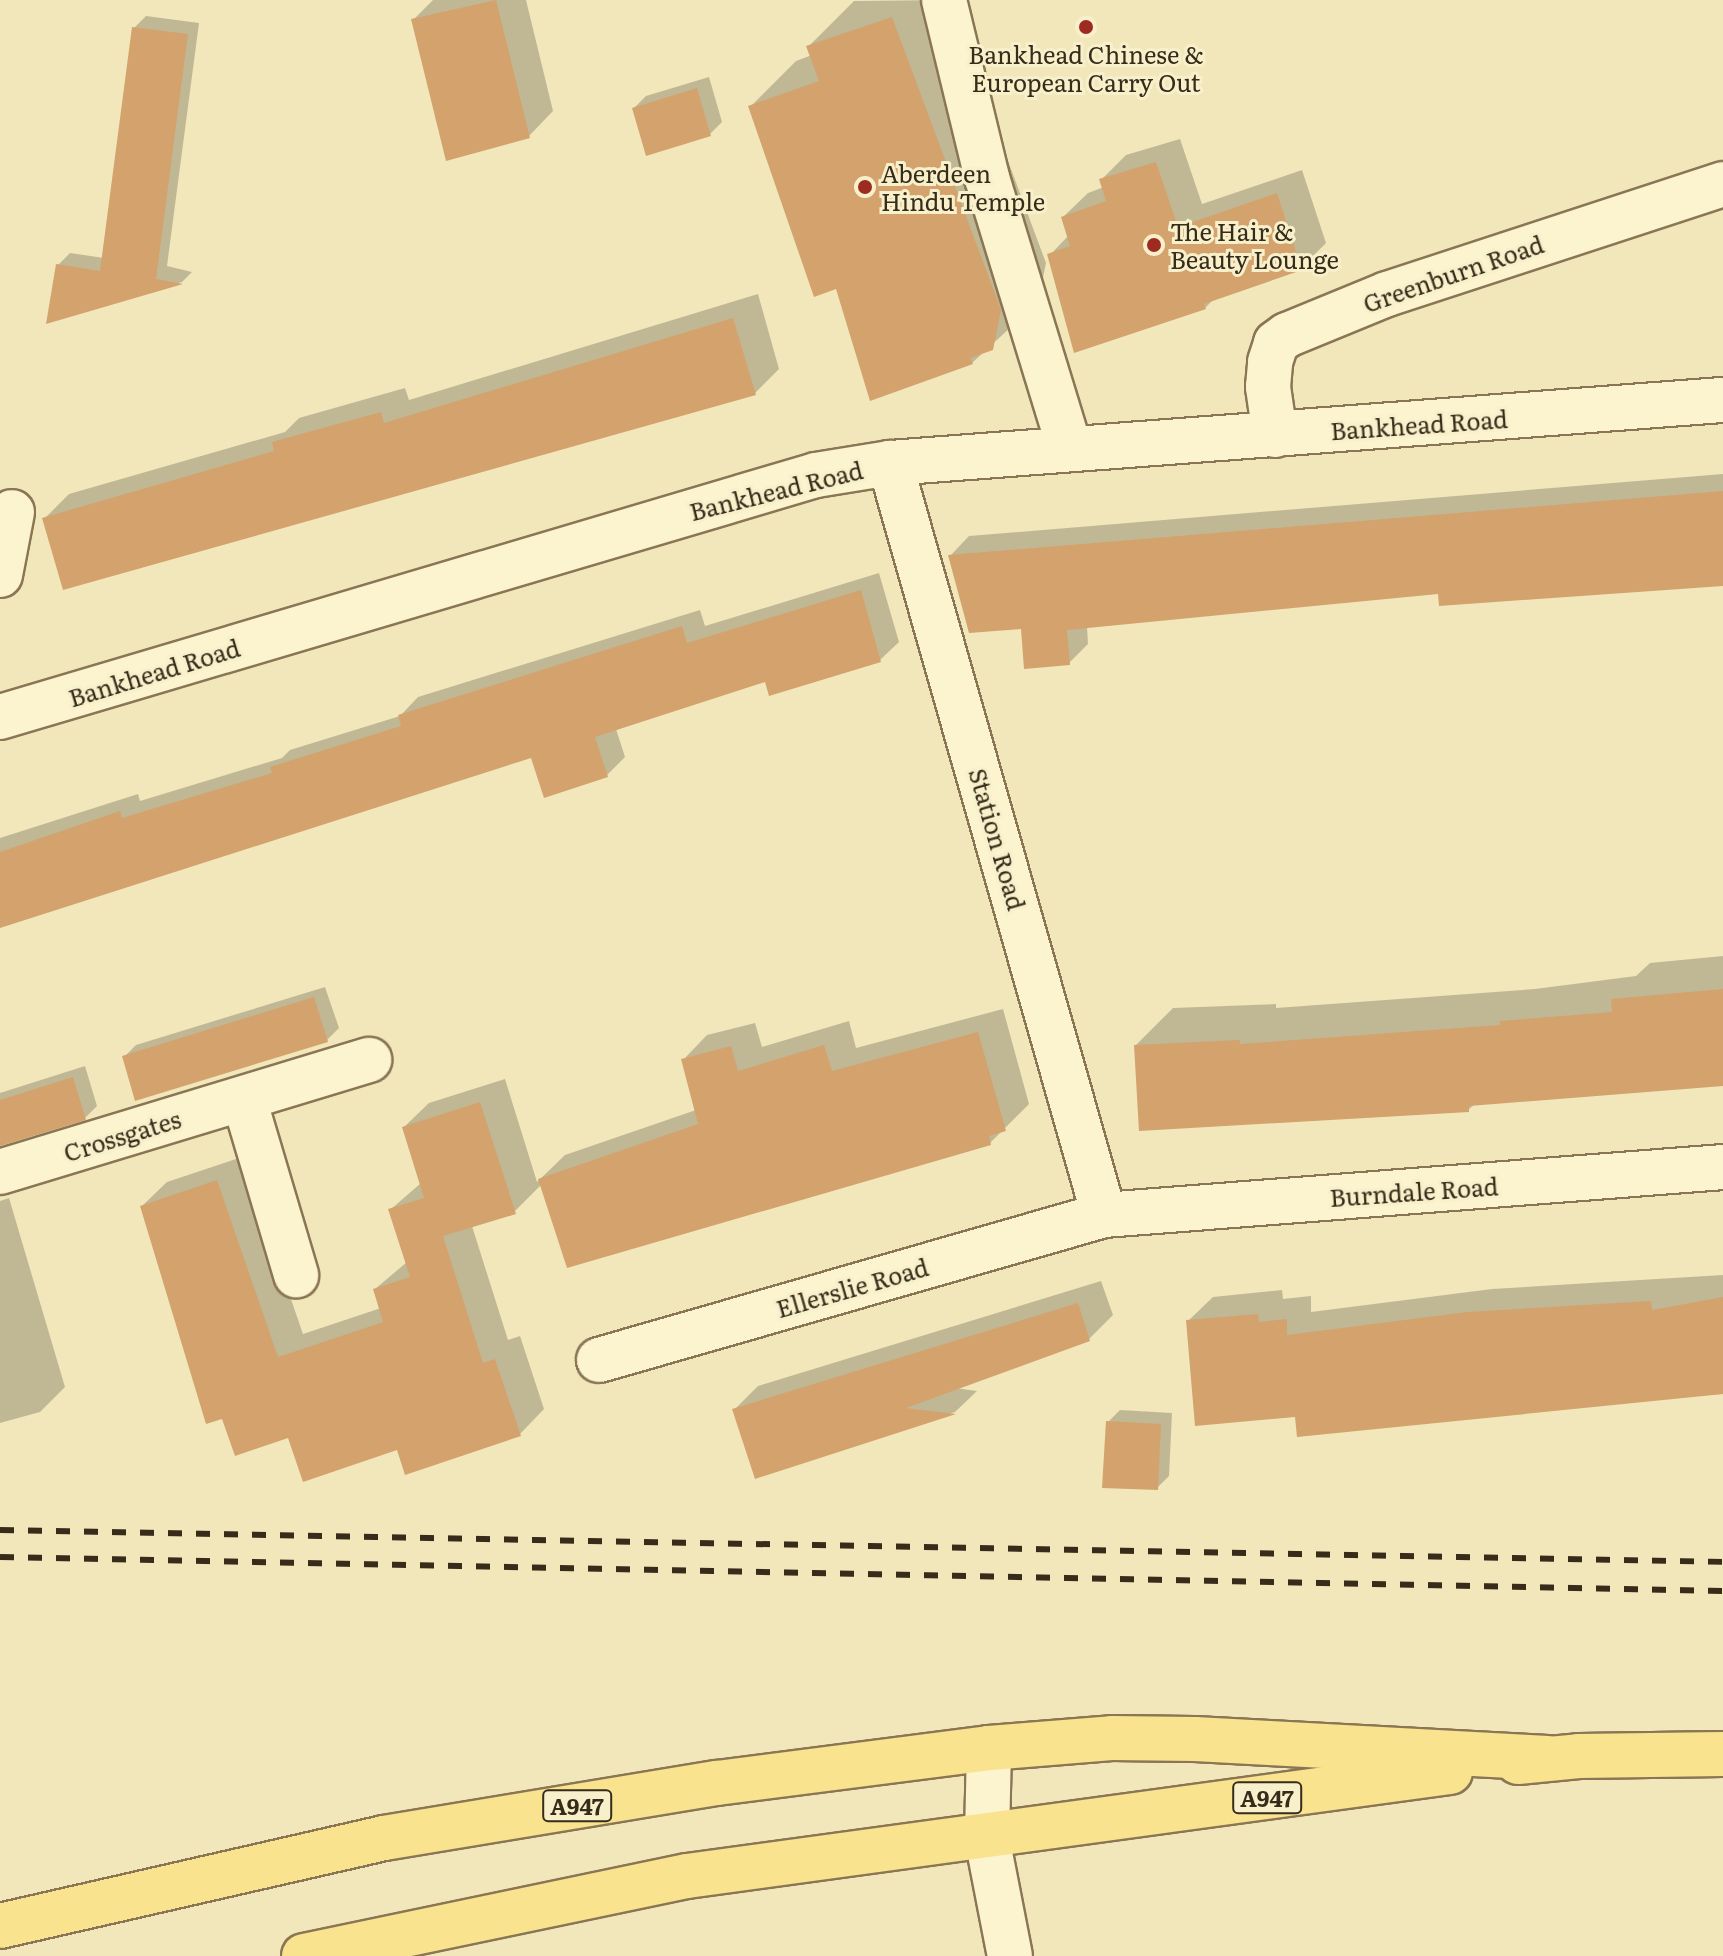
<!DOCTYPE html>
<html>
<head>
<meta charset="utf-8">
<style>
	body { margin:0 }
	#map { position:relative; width:1723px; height:1956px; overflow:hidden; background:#f1e7bb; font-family:Literata,serif }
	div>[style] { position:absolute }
	.shadow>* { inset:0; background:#0003 }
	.building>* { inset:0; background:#d3a26d }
	.roads { filter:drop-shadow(2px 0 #8a7654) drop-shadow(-2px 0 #8a7654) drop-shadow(0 2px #8a7654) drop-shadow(0 -2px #8a7654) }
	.minor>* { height:44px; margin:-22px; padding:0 22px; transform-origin:22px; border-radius:22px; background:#fcf3cf }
	.tertiary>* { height:44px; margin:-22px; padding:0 22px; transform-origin:22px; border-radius:22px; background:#fcf3cf }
	.primary>* { height:44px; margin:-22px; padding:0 22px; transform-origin:22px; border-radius:22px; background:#f9e38e }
	.rail>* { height:6px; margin-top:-3px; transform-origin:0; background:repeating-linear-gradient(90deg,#372b1a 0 14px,transparent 0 28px) }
	.dots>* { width:22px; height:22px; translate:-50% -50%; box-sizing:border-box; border:4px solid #f8f0cb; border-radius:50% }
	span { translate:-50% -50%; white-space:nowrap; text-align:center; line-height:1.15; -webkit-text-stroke:6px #f8f0cb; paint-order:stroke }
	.shield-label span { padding:2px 6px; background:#f8f0cb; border:2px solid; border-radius:6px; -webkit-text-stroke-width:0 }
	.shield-label { font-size:22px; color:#372b1a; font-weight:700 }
	.poi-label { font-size:24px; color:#372b1a }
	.left { translate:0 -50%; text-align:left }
	.street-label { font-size:24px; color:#372b1a }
</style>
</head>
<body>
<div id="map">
	<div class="shadow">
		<i style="clip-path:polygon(433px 0,526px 0,553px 111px,529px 136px,413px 20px)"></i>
		<i style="clip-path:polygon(948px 0,1046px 263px,1038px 302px,972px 363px,837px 287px,750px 107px,796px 61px,812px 55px,809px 46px,854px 1px)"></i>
		<i style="clip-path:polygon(146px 16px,199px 23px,167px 266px,192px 272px,182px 282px,49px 321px,58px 265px,70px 253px,104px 258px,134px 28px)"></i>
		<i style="clip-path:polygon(709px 77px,722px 122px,710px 134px,634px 108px,646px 96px)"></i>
		<i style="clip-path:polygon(1180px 139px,1202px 204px,1302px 170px,1326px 243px,1301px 268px,1215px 298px,1205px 308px,1050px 255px,1069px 235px,1063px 217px,1088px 193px,1104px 187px,1102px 179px,1126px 155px)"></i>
		<i style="clip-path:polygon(758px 294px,779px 369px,755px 393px,44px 519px,69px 494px,285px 432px,299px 418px,405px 388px,409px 400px)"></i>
		<i style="clip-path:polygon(1723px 474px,1723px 584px,1440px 592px,1087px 626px,1088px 644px,1069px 663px,1023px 627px,950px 556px,969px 536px)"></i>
		<i style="clip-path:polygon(879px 573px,899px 642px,880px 660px,766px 679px,616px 729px,625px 757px,607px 775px,533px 755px,0 924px,0 838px,138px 794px,140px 801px,282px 758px,290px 750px,400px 716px,418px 697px,700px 610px,705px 626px)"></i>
		<i style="clip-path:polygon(1723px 956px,1723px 1081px,1475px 1104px,1468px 1110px,1136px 1045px,1173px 1008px,1276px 1004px,1276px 1008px,1535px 989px,1636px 976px,1650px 963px)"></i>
		<i style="clip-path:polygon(325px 987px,339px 1028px,327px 1040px,124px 1057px,136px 1045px)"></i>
		<i style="clip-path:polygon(1003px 1009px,1029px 1104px,990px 1143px,542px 1184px,514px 1212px,472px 1226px,508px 1340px,520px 1336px,544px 1409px,520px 1434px,398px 1448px,290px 1436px,224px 1416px,142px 1206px,167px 1182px,242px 1157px,303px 1334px,381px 1308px,375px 1289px,407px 1262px,390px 1210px,421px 1183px,404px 1127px,429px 1103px,505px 1079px,537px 1182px,565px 1155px,696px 1110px,683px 1060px,707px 1035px,755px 1023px,762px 1047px,849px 1021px,856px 1048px)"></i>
		<i style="clip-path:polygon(85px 1066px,97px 1106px,85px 1118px,0 1144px,0 1093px)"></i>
		<i style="clip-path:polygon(9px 1198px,65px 1387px,40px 1412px,0 1423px,0 1201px)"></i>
		<i style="clip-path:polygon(1723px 1275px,1723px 1394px,1297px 1415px,1188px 1321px,1213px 1297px,1282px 1290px,1283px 1299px,1311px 1296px,1311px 1312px,1492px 1289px)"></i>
		<i style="clip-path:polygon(1101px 1281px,1113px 1315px,1089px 1339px,955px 1388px,977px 1391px,955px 1412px,756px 1476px,734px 1410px,758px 1386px)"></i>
		<i style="clip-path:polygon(1120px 1410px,1172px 1413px,1169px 1476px,1157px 1488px,1108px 1422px)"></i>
	</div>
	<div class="building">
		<i style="clip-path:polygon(496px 0,530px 138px,446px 161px,411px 19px)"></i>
		<i style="clip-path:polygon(892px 17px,1001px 310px,993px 350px,970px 358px,973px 364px,870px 401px,836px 289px,814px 297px,748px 106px,819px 81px,806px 46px)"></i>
		<i style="clip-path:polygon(132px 27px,188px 34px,156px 279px,183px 284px,46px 324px,56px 264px,100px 271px)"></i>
		<i style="clip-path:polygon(697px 88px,711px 136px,646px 156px,632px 108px)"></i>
		<i style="clip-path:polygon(1156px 162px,1178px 227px,1277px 193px,1302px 270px,1204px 304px,1206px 309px,1074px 353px,1047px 254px,1070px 246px,1061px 217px,1106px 201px,1099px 179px)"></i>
		<i style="clip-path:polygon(733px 318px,756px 395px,63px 590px,42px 518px,274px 451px,272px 442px,381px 412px,384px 423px)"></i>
		<i style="clip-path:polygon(1723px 491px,1723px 586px,1439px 606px,1438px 594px,1067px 630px,1070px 665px,1024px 669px,1021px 629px,969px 633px,948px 555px)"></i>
		<i style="clip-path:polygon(861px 590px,881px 662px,769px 696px,765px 682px,595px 737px,608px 777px,544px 798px,531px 758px,0 928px,0 852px,120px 811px,122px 818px,272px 773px,270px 767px,401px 726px,398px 715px,682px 626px,687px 643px)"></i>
		<i style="clip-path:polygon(1723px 989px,1723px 1086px,1469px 1106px,1469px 1112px,1139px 1131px,1134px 1045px,1240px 1040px,1240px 1044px,1500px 1025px,1500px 1021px,1612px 1012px,1611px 999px)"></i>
		<i style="clip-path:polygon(314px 997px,328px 1042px,135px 1101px,122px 1056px)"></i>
		<i style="clip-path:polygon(978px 1032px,1006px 1131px,989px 1136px,991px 1145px,567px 1268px,538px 1179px,698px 1124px,681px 1059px,731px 1046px,738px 1071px,824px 1045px,832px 1071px)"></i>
		<i style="clip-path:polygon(73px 1077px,86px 1120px,0 1146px,0 1100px)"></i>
		<i style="clip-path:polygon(480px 1102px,516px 1214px,443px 1236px,483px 1363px,495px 1359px,521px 1436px,405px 1475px,397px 1450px,303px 1482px,288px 1438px,235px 1456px,222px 1419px,206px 1424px,140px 1206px,217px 1180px,278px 1357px,383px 1322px,373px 1289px,410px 1277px,388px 1209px,424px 1198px,402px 1127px)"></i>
		<i style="clip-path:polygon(1723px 1297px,1723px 1394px,1297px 1437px,1295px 1417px,1195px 1426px,1186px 1320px,1258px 1314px,1259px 1322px,1287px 1319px,1287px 1335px,1467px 1312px,1651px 1301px,1652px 1310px)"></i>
		<i style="clip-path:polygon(1078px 1303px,1090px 1341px,906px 1408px,956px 1414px,755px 1479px,732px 1409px)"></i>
		<i style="clip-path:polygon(1106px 1421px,1161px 1424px,1158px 1490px,1102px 1488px)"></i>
	</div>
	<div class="roads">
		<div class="minor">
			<i style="left:1275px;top:435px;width:49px;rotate:-98.3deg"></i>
			<i style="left:1268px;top:387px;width:25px;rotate:-85deg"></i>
			<i style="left:1270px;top:362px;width:20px;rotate:-72deg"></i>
			<i style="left:1276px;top:343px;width:14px;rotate:-36deg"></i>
			<i style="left:1287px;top:335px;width:108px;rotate:-22.3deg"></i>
			<i style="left:1387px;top:294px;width:354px;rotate:-18.1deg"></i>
			<i style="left:890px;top:463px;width:782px;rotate:74.12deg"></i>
			<i style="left:0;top:575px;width:64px;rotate:-79.2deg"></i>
			<i style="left:244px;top:1099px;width:184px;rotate:73.5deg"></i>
			<i style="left:0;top:1172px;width:386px;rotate:-16.9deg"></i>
			<i style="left:599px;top:1360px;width:525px;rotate:-16.02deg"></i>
			<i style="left:1104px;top:1215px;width:621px;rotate:-4.43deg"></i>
			<i style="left:989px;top:1748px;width:90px;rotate:91.3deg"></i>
			<i style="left:987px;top:1838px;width:120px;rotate:79deg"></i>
		</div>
		<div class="tertiary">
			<i style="left:944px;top:0;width:183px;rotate:76.4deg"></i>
			<i style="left:987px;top:178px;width:283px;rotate:73deg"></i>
			<i style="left:0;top:717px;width:851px;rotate:-16.52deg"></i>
			<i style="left:816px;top:475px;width:75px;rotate:-9.2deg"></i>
			<i style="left:890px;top:463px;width:835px;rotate:-4.33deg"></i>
		</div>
		<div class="primary">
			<i style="left:1518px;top:1762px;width:61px;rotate:-5.6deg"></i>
			<i style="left:1579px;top:1756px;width:144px;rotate:-0.8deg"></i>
			<i style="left:0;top:1926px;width:394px;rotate:-12.9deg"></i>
			<i style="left:384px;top:1838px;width:338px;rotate:-9.4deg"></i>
			<i style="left:717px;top:1783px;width:274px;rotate:-7.3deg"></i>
			<i style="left:989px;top:1748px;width:123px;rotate:-4.6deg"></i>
			<i style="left:1112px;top:1738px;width:83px;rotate:0.7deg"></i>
			<i style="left:1195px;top:1739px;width:353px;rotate:3.1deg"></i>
			<i style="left:304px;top:1956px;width:391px;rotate:-11.8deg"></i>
			<i style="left:687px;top:1876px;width:770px;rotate:-7.76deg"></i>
		</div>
	</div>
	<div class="rail">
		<i style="left:0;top:1530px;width:1723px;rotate:1.06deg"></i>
		<i style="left:0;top:1557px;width:1723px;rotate:1.13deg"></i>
	</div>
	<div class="dots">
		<i style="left:1086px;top:27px;background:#9d2b1f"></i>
		<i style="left:865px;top:187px;background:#9d2b1f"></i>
		<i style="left:1154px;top:245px;background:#9d2b1f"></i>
	</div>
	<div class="shield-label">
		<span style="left:1267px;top:1798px">A947</span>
		<span style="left:577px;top:1806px">A947</span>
	</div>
	<div class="poi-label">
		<span style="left:1086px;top:68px">Bankhead Chinese &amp;<br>European Carry Out</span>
		<span class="left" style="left:881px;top:187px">Aberdeen<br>Hindu Temple</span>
		<span class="left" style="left:1170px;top:245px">The Hair &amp;<br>Beauty Lounge</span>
	</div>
	<div class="street-label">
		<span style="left:1453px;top:273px;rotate:-19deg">Greenburn Road</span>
		<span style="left:1419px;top:424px;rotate:-4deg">Bankhead Road</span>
		<span style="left:776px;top:490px;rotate:-14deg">Bankhead Road</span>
		<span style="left:154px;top:672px;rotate:-17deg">Bankhead Road</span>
		<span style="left:998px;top:839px;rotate:74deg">Station Road</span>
		<span style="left:122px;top:1135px;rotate:-17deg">Crossgates</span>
		<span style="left:1414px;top:1191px;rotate:-4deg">Burndale Road</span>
		<span style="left:852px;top:1287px;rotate:-16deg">Ellerslie Road</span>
	</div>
</div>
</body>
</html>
